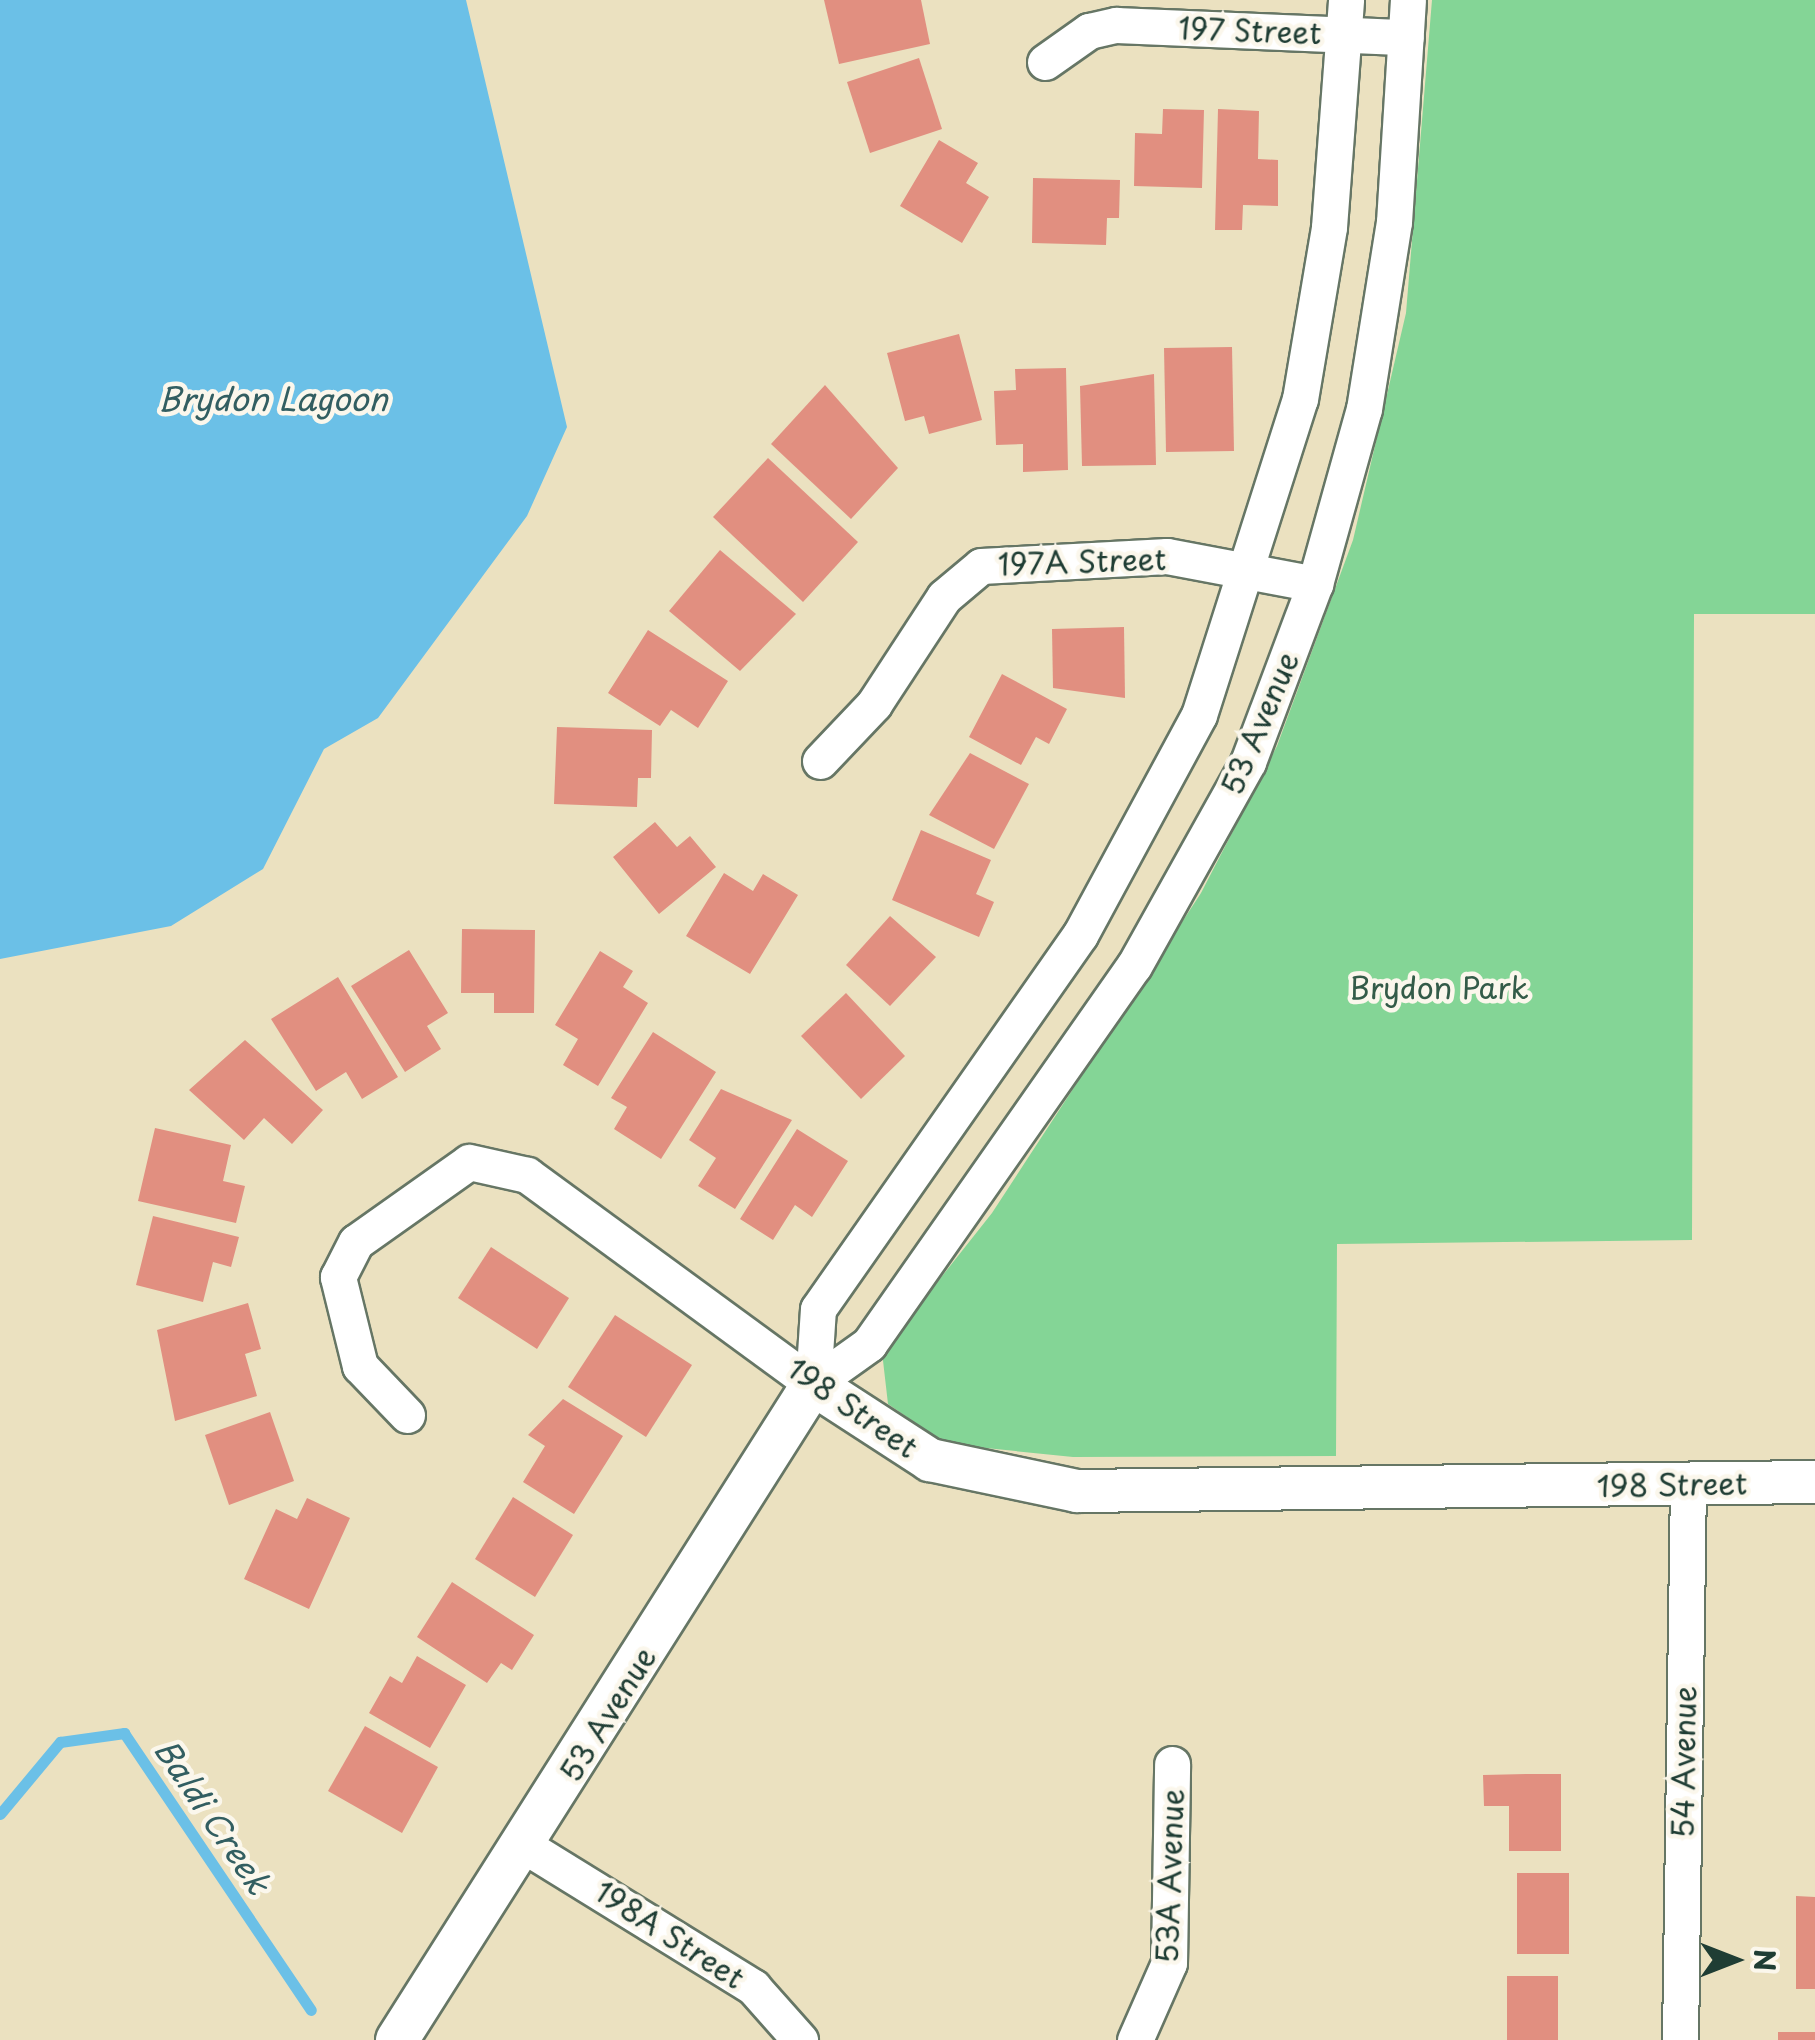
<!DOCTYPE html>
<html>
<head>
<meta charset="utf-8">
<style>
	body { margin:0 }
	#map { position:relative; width:1815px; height:2040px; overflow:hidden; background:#ebe1c0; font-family:"Playpen Sans",sans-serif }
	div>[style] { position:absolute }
	.green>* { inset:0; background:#84d596 }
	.water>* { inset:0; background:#6bc0e7 }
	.stream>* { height:11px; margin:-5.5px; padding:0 5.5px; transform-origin:5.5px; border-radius:5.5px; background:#6bc0e7 }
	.building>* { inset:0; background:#e18f80 }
	.roads { filter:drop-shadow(2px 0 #667665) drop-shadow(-2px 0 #667665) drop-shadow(0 2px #667665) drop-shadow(0 -2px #667665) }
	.minor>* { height:35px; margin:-17.5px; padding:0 17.5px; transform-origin:17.5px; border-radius:17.5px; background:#fff }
	.tertiary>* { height:42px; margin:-21px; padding:0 21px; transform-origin:21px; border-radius:21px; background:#fff }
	span { translate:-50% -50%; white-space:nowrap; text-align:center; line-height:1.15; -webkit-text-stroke:9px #fbf7ec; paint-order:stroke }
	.street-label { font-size:30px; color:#1f3d34 }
	.park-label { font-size:30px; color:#335b48 }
	.water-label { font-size:32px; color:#325e61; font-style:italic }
	.north { position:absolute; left:1685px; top:1910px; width:100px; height:100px; -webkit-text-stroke:8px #fbf7ec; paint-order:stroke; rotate:90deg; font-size:28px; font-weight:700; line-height:40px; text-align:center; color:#1f3d34 }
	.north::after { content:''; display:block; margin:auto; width:35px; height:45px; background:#1f3d34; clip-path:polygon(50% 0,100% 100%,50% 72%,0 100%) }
</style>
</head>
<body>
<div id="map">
	<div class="green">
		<i style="clip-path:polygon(1432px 0,1815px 0,1815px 614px,1694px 614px,1692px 1240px,1337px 1244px,1336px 1456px,1073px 1457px,946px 1444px,888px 1404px,882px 1352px,992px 1213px,1201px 893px,1277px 746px,1353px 540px,1406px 313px)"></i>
	</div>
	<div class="water">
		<i style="clip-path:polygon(0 0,466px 0,567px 427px,527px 516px,378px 718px,324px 749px,263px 869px,171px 926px,0 959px)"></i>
	</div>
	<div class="stream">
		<i style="left:0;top:1814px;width:94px;rotate:-50.2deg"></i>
		<i style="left:60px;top:1742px;width:65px;rotate:-8deg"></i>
		<i style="left:124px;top:1733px;width:334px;rotate:56deg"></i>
	</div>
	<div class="building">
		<i style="clip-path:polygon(824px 0,921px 0,930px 44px,839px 64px)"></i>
		<i style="clip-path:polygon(919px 58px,942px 129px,870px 153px,847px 82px)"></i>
		<i style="clip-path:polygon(1163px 109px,1204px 110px,1202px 188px,1134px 186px,1135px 133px,1162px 134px)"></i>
		<i style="clip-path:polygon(1218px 109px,1259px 111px,1258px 159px,1278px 160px,1278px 206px,1243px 205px,1242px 230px,1215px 230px)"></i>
		<i style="clip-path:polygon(939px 140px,978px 163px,966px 183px,989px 197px,962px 243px,900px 206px)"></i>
		<i style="clip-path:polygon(1033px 178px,1120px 180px,1119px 218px,1107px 218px,1106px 245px,1032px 243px)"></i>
		<i style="clip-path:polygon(959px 334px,982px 420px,929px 434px,924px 416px,905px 421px,887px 353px)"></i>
		<i style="clip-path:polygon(1232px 347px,1234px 451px,1166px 452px,1164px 348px)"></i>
		<i style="clip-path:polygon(1066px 368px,1068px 470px,1023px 472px,1023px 444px,996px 445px,994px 391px,1016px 390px,1015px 369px)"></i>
		<i style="clip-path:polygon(1154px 374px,1156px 465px,1082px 466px,1080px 386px)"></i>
		<i style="clip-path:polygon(825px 385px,898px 468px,851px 519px,771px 444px)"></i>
		<i style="clip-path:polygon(768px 458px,858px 542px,803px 602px,713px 517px)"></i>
		<i style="clip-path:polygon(720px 550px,796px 614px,740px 671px,669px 611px)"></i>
		<i style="clip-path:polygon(1124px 627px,1125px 698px,1053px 688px,1052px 629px)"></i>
		<i style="clip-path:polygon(648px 630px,728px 681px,698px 728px,671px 710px,660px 726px,608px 693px)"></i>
		<i style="clip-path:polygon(1002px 674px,1067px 709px,1049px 744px,1036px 737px,1021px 765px,969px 737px)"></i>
		<i style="clip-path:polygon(557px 727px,652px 730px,651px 778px,638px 778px,637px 807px,554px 804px)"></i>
		<i style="clip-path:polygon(970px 753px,1029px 784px,994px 849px,929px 815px)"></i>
		<i style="clip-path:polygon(655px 822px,677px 847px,690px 836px,716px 867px,659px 914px,613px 857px)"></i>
		<i style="clip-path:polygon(921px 830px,991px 860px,976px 894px,994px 902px,979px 937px,892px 900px)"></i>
		<i style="clip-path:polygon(724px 873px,753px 891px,763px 874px,798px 895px,750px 974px,686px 936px)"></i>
		<i style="clip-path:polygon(890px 916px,936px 957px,890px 1006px,846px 965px)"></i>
		<i style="clip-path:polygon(462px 929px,535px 930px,534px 1013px,494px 1013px,494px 993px,461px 993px)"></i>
		<i style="clip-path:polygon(409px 950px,448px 1013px,427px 1026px,441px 1049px,405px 1072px,351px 986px)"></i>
		<i style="clip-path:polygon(600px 951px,633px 971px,623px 987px,648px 1003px,598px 1086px,563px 1065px,578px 1039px,555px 1025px)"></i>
		<i style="clip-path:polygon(338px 977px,398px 1077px,362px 1099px,346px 1072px,316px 1091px,271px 1019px)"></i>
		<i style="clip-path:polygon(846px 993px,905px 1056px,861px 1099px,801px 1036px)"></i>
		<i style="clip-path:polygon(653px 1032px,716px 1072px,661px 1159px,614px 1129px,627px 1107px,611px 1098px)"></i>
		<i style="clip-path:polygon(245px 1040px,323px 1110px,292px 1144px,264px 1118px,244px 1140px,189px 1090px)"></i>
		<i style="clip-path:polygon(721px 1089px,792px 1120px,735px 1209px,698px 1186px,716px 1158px,689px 1140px)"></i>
		<i style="clip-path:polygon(155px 1128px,231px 1145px,223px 1181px,245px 1186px,236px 1223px,138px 1201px)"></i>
		<i style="clip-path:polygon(797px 1129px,848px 1161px,812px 1217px,795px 1205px,773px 1240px,740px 1219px)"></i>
		<i style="clip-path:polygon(153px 1216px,239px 1237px,231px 1267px,213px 1262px,203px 1302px,136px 1285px)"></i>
		<i style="clip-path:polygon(491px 1247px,569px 1298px,537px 1349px,458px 1298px)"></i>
		<i style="clip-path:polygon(248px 1303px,261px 1349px,245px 1354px,257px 1396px,175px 1421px,157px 1330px)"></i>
		<i style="clip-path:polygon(615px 1315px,692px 1365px,646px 1437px,568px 1387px)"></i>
		<i style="clip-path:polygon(563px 1399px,623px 1436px,574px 1514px,523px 1482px,545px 1446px,528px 1435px)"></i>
		<i style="clip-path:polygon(270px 1412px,294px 1481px,229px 1505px,205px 1435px)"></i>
		<i style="clip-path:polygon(513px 1497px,573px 1535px,535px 1597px,475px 1559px)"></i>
		<i style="clip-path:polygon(307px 1498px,350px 1518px,309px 1609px,244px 1579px,276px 1509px,297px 1519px)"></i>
		<i style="clip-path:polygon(452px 1582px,534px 1635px,512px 1670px,501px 1663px,487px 1683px,417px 1637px)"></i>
		<i style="clip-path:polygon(417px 1656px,466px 1685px,430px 1748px,369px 1713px,390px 1676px,402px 1683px)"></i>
		<i style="clip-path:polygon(365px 1726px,438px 1767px,402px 1833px,328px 1791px)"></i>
		<i style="clip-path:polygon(1528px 1774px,1561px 1774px,1561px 1851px,1509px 1851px,1509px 1806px,1484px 1806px,1483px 1775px)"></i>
		<i style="clip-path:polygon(1517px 1873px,1569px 1873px,1569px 1954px,1517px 1954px)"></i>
		<i style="clip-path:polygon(1796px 1896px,1815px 1897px,1815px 1989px,1796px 1989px)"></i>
		<i style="clip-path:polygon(1507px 1976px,1558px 1976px,1558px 2040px,1507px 2040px)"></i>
		<i style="clip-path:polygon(1778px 2032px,1815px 2032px,1815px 2040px,1778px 2040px)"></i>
	</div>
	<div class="roads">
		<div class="minor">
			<i style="left:1045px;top:62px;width:54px;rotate:-35.2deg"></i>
			<i style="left:1089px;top:31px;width:28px;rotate:-13deg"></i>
			<i style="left:1116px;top:25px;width:290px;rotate:2.4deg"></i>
			<i style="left:820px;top:761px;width:79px;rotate:-46.5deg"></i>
			<i style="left:874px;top:704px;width:128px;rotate:-56.8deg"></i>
			<i style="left:944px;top:597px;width:48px;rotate:-40deg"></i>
			<i style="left:981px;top:566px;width:186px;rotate:-3.1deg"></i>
			<i style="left:1167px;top:556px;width:151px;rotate:10.7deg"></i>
			<i style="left:813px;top:1384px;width:69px;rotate:-35.5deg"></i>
			<i style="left:869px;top:1344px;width:462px;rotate:-55deg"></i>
			<i style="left:1134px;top:966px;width:234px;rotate:-60.8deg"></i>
			<i style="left:1248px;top:762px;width:190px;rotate:-69.4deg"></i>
			<i style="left:1315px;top:584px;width:182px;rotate:-74.4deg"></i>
			<i style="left:1364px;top:409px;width:189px;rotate:-80.9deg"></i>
			<i style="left:1394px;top:222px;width:222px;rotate:-86.4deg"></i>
			<i style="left:813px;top:1384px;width:75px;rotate:-86.2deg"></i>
			<i style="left:818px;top:1309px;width:457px;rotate:-55deg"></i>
			<i style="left:1080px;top:935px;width:250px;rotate:-61.6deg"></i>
			<i style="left:1199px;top:715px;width:332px;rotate:-72.3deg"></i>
			<i style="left:1300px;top:399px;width:174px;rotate:-80.4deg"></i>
			<i style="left:1329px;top:227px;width:228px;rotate:-85.7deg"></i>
			<i style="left:407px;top:1415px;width:68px;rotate:-133.8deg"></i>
			<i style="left:360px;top:1366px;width:92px;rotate:-103.9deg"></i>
			<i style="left:338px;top:1277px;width:39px;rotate:-63deg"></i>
			<i style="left:356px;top:1242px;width:138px;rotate:-35.3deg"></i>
			<i style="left:469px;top:1162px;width:59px;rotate:12.6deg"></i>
			<i style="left:527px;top:1175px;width:354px;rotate:36.2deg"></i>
			<i style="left:525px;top:1846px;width:268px;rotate:31.7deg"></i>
			<i style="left:753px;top:1987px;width:71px;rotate:48.4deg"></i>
			<i style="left:1135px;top:2040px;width:84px;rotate:-66.2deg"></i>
			<i style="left:1169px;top:1963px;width:199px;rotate:-89.1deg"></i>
			<i style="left:1680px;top:2040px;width:556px;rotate:-89.18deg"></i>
		</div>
		<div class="tertiary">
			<i style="left:397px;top:2040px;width:777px;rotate:-57.62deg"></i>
			<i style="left:813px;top:1384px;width:140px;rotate:33deg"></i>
			<i style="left:930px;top:1460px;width:150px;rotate:11.9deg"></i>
			<i style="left:1077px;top:1491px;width:738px;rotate:-0.7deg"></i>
		</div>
	</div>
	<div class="street-label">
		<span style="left:1250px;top:30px;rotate:2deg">197 Street</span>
		<span style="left:1082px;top:561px;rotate:-2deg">197A Street</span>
		<span style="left:1259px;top:723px;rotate:-67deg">53 Avenue</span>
		<span style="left:853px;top:1407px;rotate:35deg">198 Street</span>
		<span style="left:1672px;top:1484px;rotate:-1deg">198 Street</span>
		<span style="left:607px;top:1714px;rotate:-58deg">53 Avenue</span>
		<span style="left:1683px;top:1762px;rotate:-89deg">54 Avenue</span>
		<span style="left:1169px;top:1876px;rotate:-88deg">53A Avenue</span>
		<span style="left:670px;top:1934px;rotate:33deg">198A Street</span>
	</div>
	<div class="park-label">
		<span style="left:1439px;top:987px">Brydon Park</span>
	</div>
	<div class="water-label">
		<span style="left:273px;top:398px">Brydon Lagoon</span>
		<span style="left:213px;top:1816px;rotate:56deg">Baldi Creek</span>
	</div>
	<div class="north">N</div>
</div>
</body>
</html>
